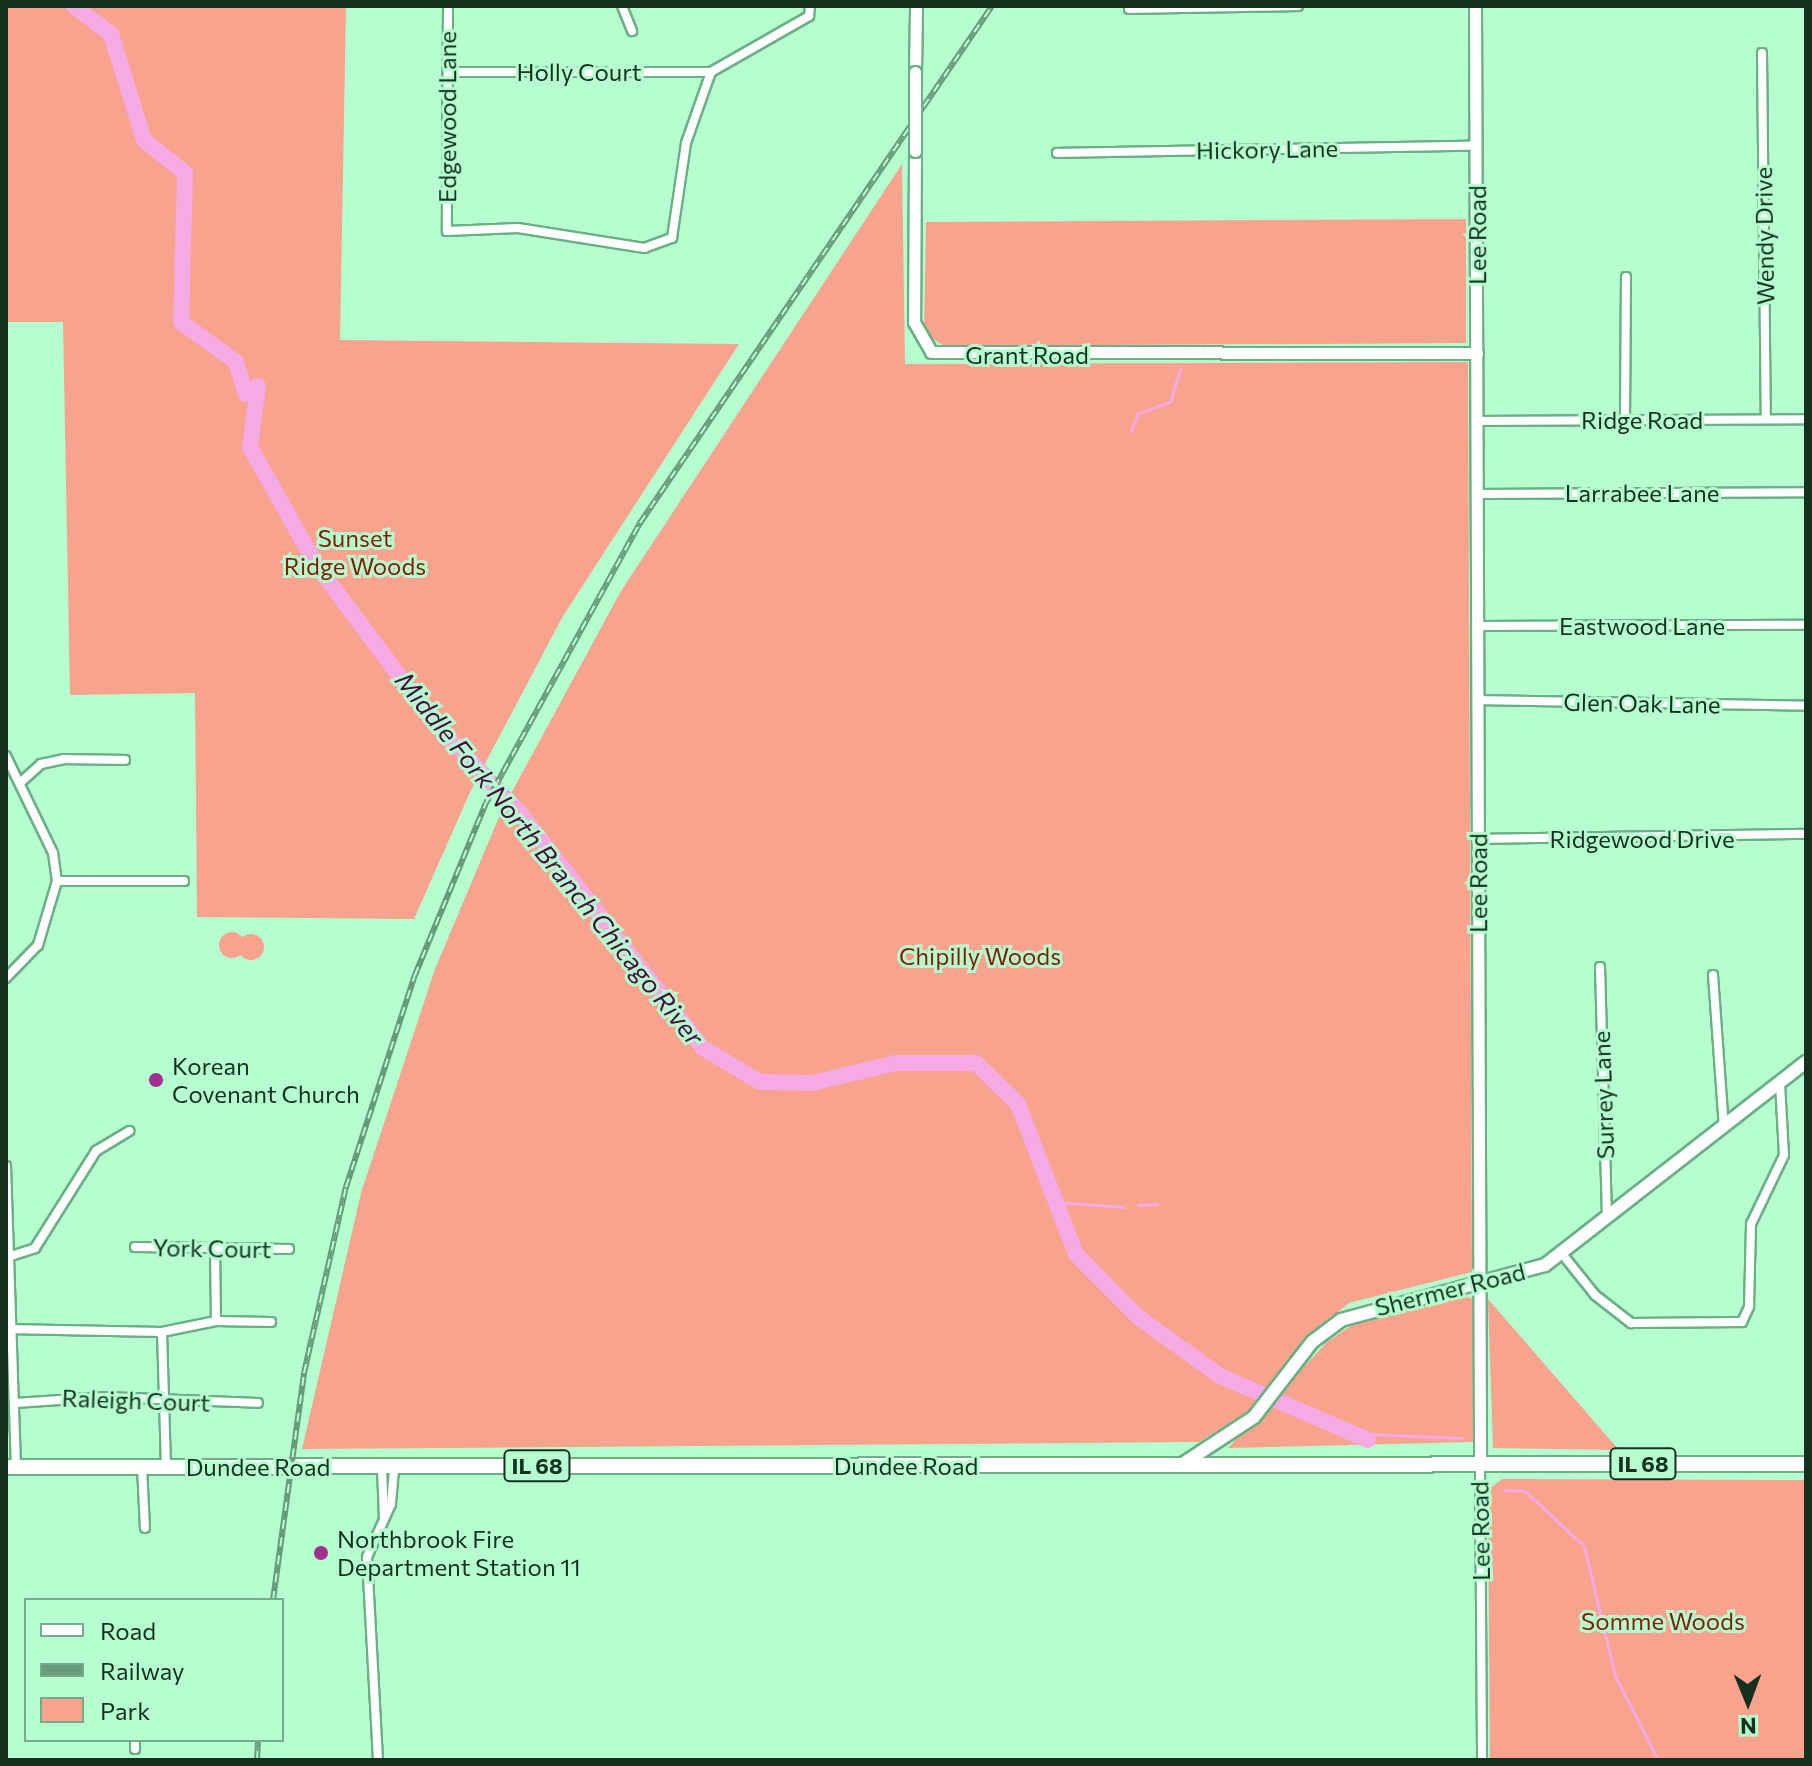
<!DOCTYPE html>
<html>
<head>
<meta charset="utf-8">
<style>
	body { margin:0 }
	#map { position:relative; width:1812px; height:1766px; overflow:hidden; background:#b6fecf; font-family:Commissioner,sans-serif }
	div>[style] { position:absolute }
	.green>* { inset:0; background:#f7a38d }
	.round { border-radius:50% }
	.stream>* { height:3px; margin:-1.5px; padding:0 1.5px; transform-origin:1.5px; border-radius:1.5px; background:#f5aae4 }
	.river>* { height:16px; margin:-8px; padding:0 8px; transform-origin:8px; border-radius:8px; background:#f5aae4 }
	.roads { filter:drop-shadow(2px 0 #6bb085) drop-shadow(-2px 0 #6bb085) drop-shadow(0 2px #6bb085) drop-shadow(0 -2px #6bb085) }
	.minor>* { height:8px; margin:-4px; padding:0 4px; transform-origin:4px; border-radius:4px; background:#fff }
	.tertiary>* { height:11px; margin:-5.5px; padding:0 5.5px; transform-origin:5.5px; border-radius:5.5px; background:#fff }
	.secondary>* { height:12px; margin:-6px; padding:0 6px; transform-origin:6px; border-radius:6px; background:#fff }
	.primary>* { height:14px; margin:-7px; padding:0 7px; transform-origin:7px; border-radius:7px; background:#fff }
	.rail>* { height:6px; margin-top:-3px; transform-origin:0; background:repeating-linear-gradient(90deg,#b6fecf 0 9px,#689b7a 0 18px); box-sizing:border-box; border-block:2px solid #689b7a }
	.bridges { filter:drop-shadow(2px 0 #6bb085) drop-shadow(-2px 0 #6bb085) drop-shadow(0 2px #6bb085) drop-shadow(0 -2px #6bb085) }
	.tertiary-bridge>* { height:11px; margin:-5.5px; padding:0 5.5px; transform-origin:5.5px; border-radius:5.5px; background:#fff }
	.dots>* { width:22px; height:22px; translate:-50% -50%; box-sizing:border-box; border:4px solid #b6fecf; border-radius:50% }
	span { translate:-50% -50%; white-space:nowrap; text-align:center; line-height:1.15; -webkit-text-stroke:6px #b6fecf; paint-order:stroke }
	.shield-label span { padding:2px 6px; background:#b6fecf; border:2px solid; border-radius:6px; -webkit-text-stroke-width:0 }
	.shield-label { font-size:22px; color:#143120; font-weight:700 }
	.street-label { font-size:24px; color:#143120 }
	.park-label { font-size:24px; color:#811e00 }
	.poi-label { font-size:24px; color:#143120 }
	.left { translate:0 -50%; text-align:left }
	.water-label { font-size:26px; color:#460e3d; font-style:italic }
	.frame { position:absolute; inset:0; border:8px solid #143120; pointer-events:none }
	.legend { position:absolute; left:24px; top:1598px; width:260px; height:144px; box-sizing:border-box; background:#b6fecf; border:2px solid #75ac89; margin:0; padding:10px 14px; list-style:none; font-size:24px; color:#143120 }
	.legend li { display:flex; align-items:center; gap:16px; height:40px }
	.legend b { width:40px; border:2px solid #75ac89 }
	.north { position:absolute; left:1708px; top:1662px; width:80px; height:80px; -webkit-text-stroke:6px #b6fecf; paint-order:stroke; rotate:179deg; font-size:22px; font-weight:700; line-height:32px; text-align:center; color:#143120 }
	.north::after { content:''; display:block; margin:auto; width:28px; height:36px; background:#143120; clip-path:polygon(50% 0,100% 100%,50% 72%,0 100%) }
</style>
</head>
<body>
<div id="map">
	<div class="green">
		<i style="clip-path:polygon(6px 6px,346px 6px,340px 340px,739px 344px,563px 616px,471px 790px,414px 919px,197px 917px,195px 693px,70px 695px,63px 322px,6px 322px)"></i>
		<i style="clip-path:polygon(902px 164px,905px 364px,1468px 362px,1472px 1272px,1349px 1303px,1306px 1338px,1246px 1413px,1199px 1442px,302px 1449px,361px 1193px,435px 969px,502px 810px,621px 591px)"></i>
		<i style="clip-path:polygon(1466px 219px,1466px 343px,944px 346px,924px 333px,926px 222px)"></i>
		<i class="round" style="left:219px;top:932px;width:26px;height:26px"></i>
		<i class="round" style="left:238px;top:934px;width:26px;height:26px"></i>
		<i style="clip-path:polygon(1464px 1295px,1472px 1299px,1473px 1442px,1228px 1448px,1327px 1342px,1352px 1325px)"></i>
		<i style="clip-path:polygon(1488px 1299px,1619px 1450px,1493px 1448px)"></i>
		<i style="clip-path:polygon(1502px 1479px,1806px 1480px,1806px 1760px,1490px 1760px,1488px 1502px,1489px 1489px)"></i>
	</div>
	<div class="stream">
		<i style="left:1131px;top:431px;width:19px;rotate:-69deg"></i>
		<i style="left:1138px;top:413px;width:34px;rotate:-19deg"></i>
		<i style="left:1170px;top:402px;width:34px;rotate:-73deg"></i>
		<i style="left:1057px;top:1202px;width:67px;rotate:4.3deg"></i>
		<i style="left:1138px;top:1205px;width:19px;rotate:-3deg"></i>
		<i style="left:1344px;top:1433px;width:118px;rotate:2.4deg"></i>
		<i style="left:1504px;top:1490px;width:21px;rotate:3deg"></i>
		<i style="left:1525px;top:1491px;width:81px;rotate:43deg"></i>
		<i style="left:1584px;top:1546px;width:134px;rotate:76.6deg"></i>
		<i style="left:1615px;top:1676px;width:94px;rotate:62.9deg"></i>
	</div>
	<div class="river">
		<i style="left:74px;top:6px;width:46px;rotate:37.1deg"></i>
		<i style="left:111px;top:34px;width:111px;rotate:72.7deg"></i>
		<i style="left:144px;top:140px;width:53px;rotate:38.8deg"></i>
		<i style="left:185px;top:173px;width:149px;rotate:91.5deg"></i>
		<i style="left:181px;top:322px;width:68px;rotate:36deg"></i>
		<i style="left:236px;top:362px;width:34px;rotate:73deg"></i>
		<i style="left:246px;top:394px;width:14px;rotate:-34deg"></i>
		<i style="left:258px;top:386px;width:62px;rotate:97.5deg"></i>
		<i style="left:250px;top:447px;width:137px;rotate:60.6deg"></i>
		<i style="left:317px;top:566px;width:194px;rotate:53.2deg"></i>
		<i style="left:433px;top:721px;width:127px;rotate:46.6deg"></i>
		<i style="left:520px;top:813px;width:298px;rotate:52.1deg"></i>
		<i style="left:703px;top:1048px;width:66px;rotate:30.8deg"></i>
		<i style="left:760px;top:1082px;width:52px;rotate:1.1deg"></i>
		<i style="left:812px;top:1083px;width:86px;rotate:-13.4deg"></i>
		<i style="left:896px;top:1063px;width:80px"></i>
		<i style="left:976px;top:1063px;width:59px;rotate:44.3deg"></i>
		<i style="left:1018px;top:1104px;width:161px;rotate:68.9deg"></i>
		<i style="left:1076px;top:1254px;width:88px;rotate:45.5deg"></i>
		<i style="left:1138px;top:1317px;width:101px;rotate:35.7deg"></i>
		<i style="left:1220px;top:1376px;width:161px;rotate:23.4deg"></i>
	</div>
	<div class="roads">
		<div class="minor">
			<i style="left:448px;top:6px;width:225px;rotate:90.3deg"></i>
			<i style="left:447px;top:231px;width:71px;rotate:-2.4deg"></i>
			<i style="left:518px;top:228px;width:128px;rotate:9deg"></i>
			<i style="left:644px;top:248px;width:30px;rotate:-20deg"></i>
			<i style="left:672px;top:238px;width:96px;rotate:-81.6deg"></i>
			<i style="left:686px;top:143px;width:75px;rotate:-70.6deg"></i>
			<i style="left:711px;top:72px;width:113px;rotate:-29.7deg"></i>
			<i style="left:809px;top:16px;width:10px;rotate:-84deg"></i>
			<i style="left:622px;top:6px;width:27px;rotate:68deg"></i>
			<i style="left:1129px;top:9px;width:169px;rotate:-1deg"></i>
			<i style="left:1762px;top:53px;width:366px;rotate:89.4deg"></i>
			<i style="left:448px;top:72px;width:263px"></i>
			<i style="left:1057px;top:153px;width:420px;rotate:-1deg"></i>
			<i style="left:1625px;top:420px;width:143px;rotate:-89.6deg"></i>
			<i style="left:1477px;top:421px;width:329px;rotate:-0.3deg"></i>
			<i style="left:1478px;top:494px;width:328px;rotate:-0.3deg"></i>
			<i style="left:1478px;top:626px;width:328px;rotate:-0.2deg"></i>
			<i style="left:1478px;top:700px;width:328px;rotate:1deg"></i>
			<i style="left:6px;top:756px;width:108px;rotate:64.1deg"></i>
			<i style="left:53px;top:853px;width:28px;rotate:82deg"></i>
			<i style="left:57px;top:881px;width:67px;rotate:106.5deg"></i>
			<i style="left:38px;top:945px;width:46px;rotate:134.1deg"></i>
			<i style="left:21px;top:782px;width:27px;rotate:-42deg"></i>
			<i style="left:41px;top:764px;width:24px;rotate:-12deg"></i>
			<i style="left:64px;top:759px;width:61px;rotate:0.9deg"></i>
			<i style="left:1478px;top:839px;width:328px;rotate:-0.9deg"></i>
			<i style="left:57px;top:881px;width:127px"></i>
			<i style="left:1600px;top:967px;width:250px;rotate:88.4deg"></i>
			<i style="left:1713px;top:975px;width:153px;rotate:85.9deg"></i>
			<i style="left:6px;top:1166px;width:301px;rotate:88.1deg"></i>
			<i style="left:135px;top:1247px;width:154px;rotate:0.7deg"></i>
			<i style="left:215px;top:1248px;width:73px;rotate:89.2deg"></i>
			<i style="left:1563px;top:1255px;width:51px;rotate:51.3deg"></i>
			<i style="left:1595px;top:1295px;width:46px;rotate:37.9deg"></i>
			<i style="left:1631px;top:1323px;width:111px;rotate:-0.5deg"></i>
			<i style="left:1742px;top:1322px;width:17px;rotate:-65deg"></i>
			<i style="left:1749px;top:1307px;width:83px;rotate:-88.6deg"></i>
			<i style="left:1751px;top:1224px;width:76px;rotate:-64.4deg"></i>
			<i style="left:1784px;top:1155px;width:72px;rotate:-93.2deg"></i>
			<i style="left:11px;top:1256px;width:25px;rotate:-18deg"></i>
			<i style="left:35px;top:1248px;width:115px;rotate:-57.8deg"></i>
			<i style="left:96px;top:1151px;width:39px;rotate:-31deg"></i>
			<i style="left:6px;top:1329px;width:156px;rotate:1.1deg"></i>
			<i style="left:162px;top:1332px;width:55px;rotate:-11.5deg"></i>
			<i style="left:216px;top:1321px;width:55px;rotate:1deg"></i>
			<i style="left:162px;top:1332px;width:135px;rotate:88.3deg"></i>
			<i style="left:15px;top:1403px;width:90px;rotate:-3.8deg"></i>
			<i style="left:105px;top:1397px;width:153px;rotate:2.2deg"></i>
			<i style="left:1480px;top:1464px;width:296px;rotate:89.6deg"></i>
			<i style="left:142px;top:1467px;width:61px;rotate:87.2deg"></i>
			<i style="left:382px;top:1467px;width:51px;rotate:87.8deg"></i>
			<i style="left:135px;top:1749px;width:9px;rotate:-90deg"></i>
			<i style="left:378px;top:1760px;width:203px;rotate:-93.1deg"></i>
			<i style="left:367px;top:1557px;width:58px;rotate:-65.6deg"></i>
			<i style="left:391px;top:1504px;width:37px;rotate:-85deg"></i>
		</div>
		<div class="tertiary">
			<i style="left:1475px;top:6px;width:1458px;rotate:89.8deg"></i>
			<i style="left:915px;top:72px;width:66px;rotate:-89.1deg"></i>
			<i style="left:915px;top:151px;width:171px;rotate:90.3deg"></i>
			<i style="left:914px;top:322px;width:34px;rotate:60deg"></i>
			<i style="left:931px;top:352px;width:546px;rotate:0.1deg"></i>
		</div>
		<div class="secondary">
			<i style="left:1181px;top:1465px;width:87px;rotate:-33.3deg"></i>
			<i style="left:1254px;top:1417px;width:95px;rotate:-52.3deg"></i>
			<i style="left:1312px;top:1342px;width:36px;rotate:-37deg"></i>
			<i style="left:1341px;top:1320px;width:211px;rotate:-15.1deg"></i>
			<i style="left:1545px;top:1265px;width:331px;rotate:-37.9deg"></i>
		</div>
		<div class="primary">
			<i style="left:6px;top:1467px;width:1800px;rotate:-0.1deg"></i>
		</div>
	</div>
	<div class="rail">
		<i style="left:273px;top:1600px;width:229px;rotate:-82.2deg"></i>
		<i style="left:304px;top:1373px;width:191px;rotate:-77.3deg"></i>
		<i style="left:346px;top:1187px;width:223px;rotate:-72deg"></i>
		<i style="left:415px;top:975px;width:186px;rotate:-67.6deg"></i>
		<i style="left:486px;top:803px;width:320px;rotate:-61.2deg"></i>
		<i style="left:640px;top:523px;width:625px;rotate:-55.75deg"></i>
		<i style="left:257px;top:1760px;width:20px;rotate:-87deg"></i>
	</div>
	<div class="bridges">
		<div class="tertiary-bridge">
			<i style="left:915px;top:151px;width:79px;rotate:-90deg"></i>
		</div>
	</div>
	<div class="dots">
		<i style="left:156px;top:1080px;background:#a0308d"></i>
		<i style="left:321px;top:1553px;background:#a0308d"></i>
	</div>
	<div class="shield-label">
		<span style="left:1643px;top:1464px">IL 68</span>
		<span style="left:537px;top:1466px">IL 68</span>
	</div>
	<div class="street-label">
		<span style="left:579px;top:72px">Holly Court</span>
		<span style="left:447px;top:117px;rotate:-90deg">Edgewood Lane</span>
		<span style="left:1267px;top:149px;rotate:-1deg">Hickory Lane</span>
		<span style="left:1477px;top:235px;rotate:-90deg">Lee Road</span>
		<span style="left:1764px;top:236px;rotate:-91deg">Wendy Drive</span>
		<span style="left:1027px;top:355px">Grant Road</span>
		<span style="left:1642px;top:420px">Ridge Road</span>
		<span style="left:1642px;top:493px">Larrabee Lane</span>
		<span style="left:1642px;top:626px">Eastwood Lane</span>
		<span style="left:1642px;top:703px;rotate:1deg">Glen Oak Lane</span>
		<span style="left:1642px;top:839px">Ridgewood Drive</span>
		<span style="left:1478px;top:883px;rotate:-90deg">Lee Road</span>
		<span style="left:1603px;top:1095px;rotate:-92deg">Surrey Lane</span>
		<span style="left:212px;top:1248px;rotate:1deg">York Court</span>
		<span style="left:1450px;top:1289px;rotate:-14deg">Shermer Road</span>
		<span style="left:136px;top:1400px;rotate:2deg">Raleigh Court</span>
		<span style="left:906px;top:1466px">Dundee Road</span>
		<span style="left:258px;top:1467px">Dundee Road</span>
		<span style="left:1480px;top:1531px;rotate:-91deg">Lee Road</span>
	</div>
	<div class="park-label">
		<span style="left:355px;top:552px">Sunset<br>Ridge Woods</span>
		<span style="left:980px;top:956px">Chipilly Woods</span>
		<span style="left:1663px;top:1621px">Somme Woods</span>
	</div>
	<div class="poi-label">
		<span class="left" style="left:172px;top:1080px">Korean<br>Covenant Church</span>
		<span class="left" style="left:337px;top:1553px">Northbrook Fire<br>Department Station 11</span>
	</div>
	<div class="water-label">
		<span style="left:550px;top:858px;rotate:51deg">Middle Fork North Branch Chicago River</span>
	</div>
	<div class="frame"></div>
	<ul class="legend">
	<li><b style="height:10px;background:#fff"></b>Road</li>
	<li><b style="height:10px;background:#689b7a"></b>Railway</li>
	<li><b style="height:22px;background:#f7a38d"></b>Park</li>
	</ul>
	<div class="north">N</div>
</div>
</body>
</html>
